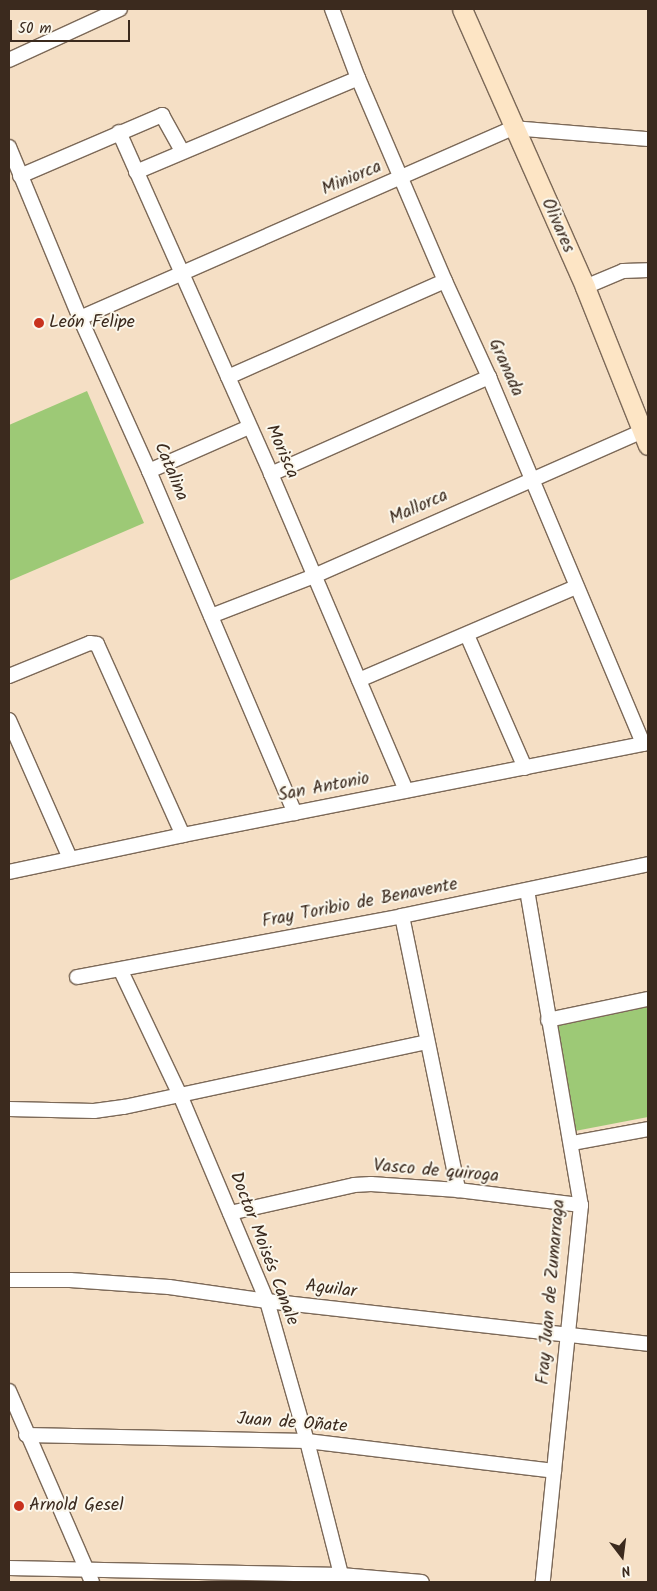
<!DOCTYPE html>
<html>
<head>
<meta charset="utf-8">
<style>
	body { margin:0 }
	#map { position:relative; width:657px; height:1591px; overflow:hidden; background:#f5dfc5; font-family:Kalam,sans-serif }
	div>[style] { position:absolute }
	.green>* { inset:0; background:#9dc976 }
	.roads { filter:drop-shadow(1px 0 #7c6958) drop-shadow(-1px 0 #7c6958) drop-shadow(0 1px #7c6958) drop-shadow(0 -1px #7c6958) }
	.minor>* { height:14px; margin:-7px; padding:0 7px; transform-origin:7px; border-radius:7px; background:#fff }
	.secondary>* { height:19px; margin:-9.5px; padding:0 9.5px; transform-origin:9.5px; border-radius:9.5px; background:#fde5c5 }
	.dots>* { width:14px; height:14px; translate:-50% -50%; box-sizing:border-box; border:2px solid #fbf7ec; border-radius:50% }
	span { translate:-50% -50%; white-space:nowrap; text-align:center; line-height:1.15; -webkit-text-stroke:4px #fbf7ec; paint-order:stroke }
	.street-label { font-size:18px; color:#3b2a1e }
	.poi-label { font-size:18px; color:#3b2a1e }
	.left { translate:0 -50%; text-align:left }
	.frame { position:absolute; inset:0; border:10px solid #3b2a1e; pointer-events:none }
	.north { position:absolute; left:597px; top:1531px; width:50px; height:50px; -webkit-text-stroke:4px #fbf7ec; paint-order:stroke; rotate:165deg; font-size:14px; font-weight:700; line-height:20px; text-align:center; color:#3b2a1e }
	.north::after { content:''; display:block; margin:auto; width:18px; height:22px; background:#3b2a1e; clip-path:polygon(50% 0,100% 100%,50% 72%,0 100%) }
	.scale { position:absolute; left:10px; top:20px; width:120px; height:22px; box-sizing:border-box; border:2px solid #3b2a1e; border-top:0; padding-left:6px; font-size:15px; line-height:18px; white-space:nowrap; color:#3b2a1e; -webkit-text-stroke:4px #fbf7ec; paint-order:stroke }
</style>
</head>
<body>
<div id="map">
	<div class="green">
		<i style="clip-path:polygon(87px 391px,144px 523px,9px 581px,9px 425px)"></i>
		<i style="clip-path:polygon(648px 1007px,648px 1117px,575px 1131px,553px 1027px)"></i>
	</div>
	<div class="roads">
		<div class="minor">
			<i style="left:332px;top:9px;width:74px;rotate:69.4deg"></i>
			<i style="left:358px;top:78px;width:221px;rotate:66.8deg"></i>
			<i style="left:445px;top:281px;width:106px;rotate:65.4deg"></i>
			<i style="left:489px;top:377px;width:398px;rotate:67.2deg"></i>
			<i style="left:9px;top:60px;width:122px;rotate:-24.7deg"></i>
			<i style="left:119px;top:132px;width:374px;rotate:66deg"></i>
			<i style="left:271px;top:474px;width:344px;rotate:66.9deg"></i>
			<i style="left:9px;top:147px;width:185px;rotate:67.5deg"></i>
			<i style="left:80px;top:318px;width:168px;rotate:65.7deg"></i>
			<i style="left:149px;top:471px;width:372px;rotate:66.9deg"></i>
			<i style="left:136px;top:172px;width:241px;rotate:-22.9deg"></i>
			<i style="left:20px;top:176px;width:155px;rotate:-23.2deg"></i>
			<i style="left:162px;top:115px;width:41px;rotate:60.9deg"></i>
			<i style="left:585px;top:287px;width:41px;rotate:-22.8deg"></i>
			<i style="left:623px;top:271px;width:25px;rotate:-2deg"></i>
			<i style="left:80px;top:318px;width:473px;rotate:-23.7deg"></i>
			<i style="left:513px;top:128px;width:135px;rotate:4.7deg"></i>
			<i style="left:228px;top:377px;width:237px;rotate:-23.9deg"></i>
			<i style="left:149px;top:471px;width:109px;rotate:-23.7deg"></i>
			<i style="left:271px;top:474px;width:239px;rotate:-24deg"></i>
			<i style="left:211px;top:616px;width:110px;rotate:-21.2deg"></i>
			<i style="left:314px;top:576px;width:359px;rotate:-23.8deg"></i>
			<i style="left:467px;top:635px;width:145px;rotate:66.4deg"></i>
			<i style="left:9px;top:676px;width:87px;rotate:-22.2deg"></i>
			<i style="left:90px;top:643px;width:7px;rotate:8deg"></i>
			<i style="left:97px;top:644px;width:209px;rotate:65.8deg"></i>
			<i style="left:359px;top:680px;width:236px;rotate:-23.2deg"></i>
			<i style="left:9px;top:720px;width:151px;rotate:66.2deg"></i>
			<i style="left:9px;top:872px;width:178px;rotate:-12deg"></i>
			<i style="left:183px;top:835px;width:474px;rotate:-11.2deg"></i>
			<i style="left:527px;top:890px;width:320px;rotate:80.3deg"></i>
			<i style="left:581px;top:1205px;width:379px;rotate:95.8deg"></i>
			<i style="left:402px;top:916px;width:280px;rotate:78.4deg"></i>
			<i style="left:121px;top:971px;width:137px;rotate:64.6deg"></i>
			<i style="left:180px;top:1095px;width:224px;rotate:67.1deg"></i>
			<i style="left:267px;top:1301px;width:146px;rotate:74.1deg"></i>
			<i style="left:307px;top:1441px;width:146px;rotate:75.7deg"></i>
			<i style="left:77px;top:977px;width:331px;rotate:-10.6deg"></i>
			<i style="left:402px;top:916px;width:251px;rotate:-11.9deg"></i>
			<i style="left:548px;top:1020px;width:102px;rotate:-11.9deg"></i>
			<i style="left:9px;top:1109px;width:85px;rotate:1.3deg"></i>
			<i style="left:94px;top:1111px;width:30px;rotate:-8deg"></i>
			<i style="left:124px;top:1107px;width:310px;rotate:-12.1deg"></i>
			<i style="left:572px;top:1143px;width:77px;rotate:-10.4deg"></i>
			<i style="left:230px;top:1213px;width:127px;rotate:-12.7deg"></i>
			<i style="left:354px;top:1185px;width:17px;rotate:-3deg"></i>
			<i style="left:371px;top:1184px;width:87px;rotate:3.9deg"></i>
			<i style="left:458px;top:1190px;width:124px;rotate:7deg"></i>
			<i style="left:9px;top:1280px;width:61px"></i>
			<i style="left:70px;top:1280px;width:99px;rotate:4deg"></i>
			<i style="left:169px;top:1287px;width:99px;rotate:8.1deg"></i>
			<i style="left:267px;top:1301px;width:383px;rotate:6.4deg"></i>
			<i style="left:9px;top:1391px;width:208px;rotate:66.5deg"></i>
			<i style="left:26px;top:1435px;width:281px;rotate:1.2deg"></i>
			<i style="left:307px;top:1441px;width:249px;rotate:6.9deg"></i>
			<i style="left:9px;top:1568px;width:332px;rotate:1.2deg"></i>
			<i style="left:341px;top:1575px;width:81px;rotate:4.9deg"></i>
		</div>
		<div class="secondary">
			<i style="left:462px;top:9px;width:304px;rotate:66.1deg"></i>
			<i style="left:585px;top:287px;width:170px;rotate:68.3deg"></i>
		</div>
	</div>
	<div class="dots">
		<i style="left:39px;top:323px;background:#c8321e"></i>
		<i style="left:19px;top:1506px;background:#c8321e"></i>
	</div>
	<div class="street-label">
		<span style="left:352px;top:179px;rotate:-23deg">Miniorca</span>
		<span style="left:557px;top:226px;rotate:66deg">Olivares</span>
		<span style="left:505px;top:368px;rotate:66deg">Granada</span>
		<span style="left:281px;top:452px;rotate:66deg">Morisca</span>
		<span style="left:170px;top:472px;rotate:67deg">Catalina</span>
		<span style="left:419px;top:508px;rotate:-24deg">Mallorca</span>
		<span style="left:324px;top:788px;rotate:-11deg">San Antonio</span>
		<span style="left:360px;top:904px;rotate:-11deg">Fray Toribio de Benavente</span>
		<span style="left:436px;top:1172px;rotate:5deg">Vasco de quiroga</span>
		<span style="left:263px;top:1249px;rotate:69deg">Doctor Moisés Canale</span>
		<span style="left:331px;top:1290px;rotate:7deg">Aguilar</span>
		<span style="left:552px;top:1292px;rotate:-85deg">Fray Juan de Zumarraga</span>
		<span style="left:292px;top:1424px;rotate:4deg">Juan de Oñate</span>
	</div>
	<div class="poi-label">
		<span class="left" style="left:49px;top:323px">León Felipe</span>
		<span class="left" style="left:29px;top:1506px">Arnold Gesel</span>
	</div>
	<div class="frame"></div>
	<div class="north">N</div>
	<div class="scale">50 m</div>
</div>
</body>
</html>
